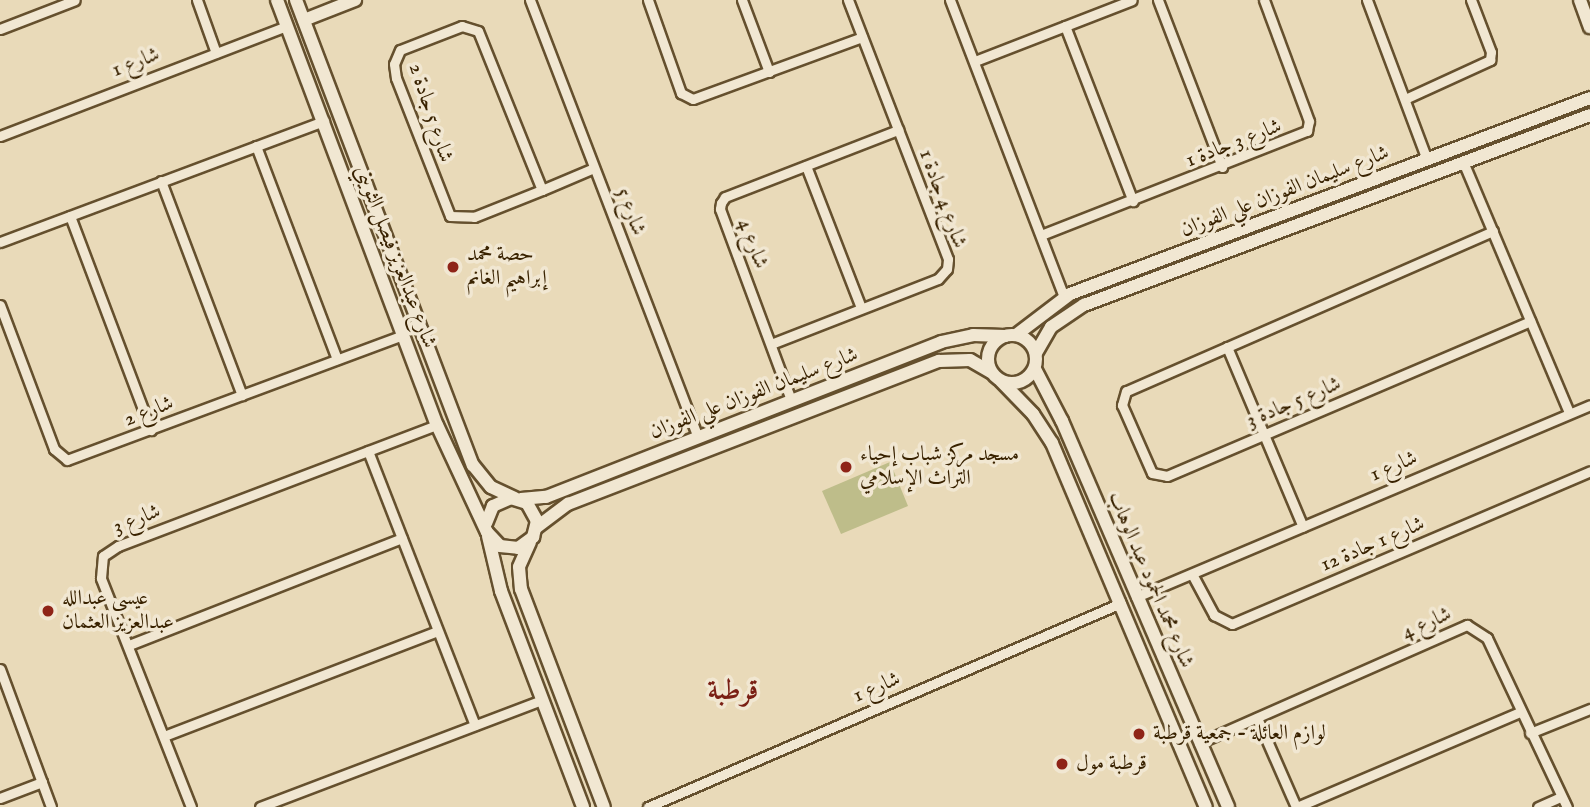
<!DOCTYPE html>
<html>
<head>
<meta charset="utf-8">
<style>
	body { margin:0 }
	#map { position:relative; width:1590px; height:807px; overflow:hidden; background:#e9dab9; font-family:"IM FELL English",Amiri,serif }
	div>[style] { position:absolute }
	.green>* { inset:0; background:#bebd8a }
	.roads { filter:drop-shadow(2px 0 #65502e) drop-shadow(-2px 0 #65502e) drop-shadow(0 2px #65502e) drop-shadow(0 -2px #65502e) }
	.street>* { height:9px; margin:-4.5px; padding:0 4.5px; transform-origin:4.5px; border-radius:4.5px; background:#f1e7d2 }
	.secondary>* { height:12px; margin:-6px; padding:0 6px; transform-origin:6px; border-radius:6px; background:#f1e7d2 }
	.secondary>.ring { margin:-6px; padding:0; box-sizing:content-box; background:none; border:12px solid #f1e7d2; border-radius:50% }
	.dots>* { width:19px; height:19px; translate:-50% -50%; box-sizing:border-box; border:4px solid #f1e7d2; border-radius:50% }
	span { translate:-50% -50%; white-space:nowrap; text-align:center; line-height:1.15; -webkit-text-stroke:7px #f1e7d2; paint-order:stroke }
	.street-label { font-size:21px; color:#392200 }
	.poi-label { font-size:21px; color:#392200 }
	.left { translate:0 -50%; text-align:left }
	.district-label { font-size:28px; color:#7a1f14; font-weight:700 }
</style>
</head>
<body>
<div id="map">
	<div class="green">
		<i style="clip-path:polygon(890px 462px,908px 506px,841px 534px,822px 491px)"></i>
	</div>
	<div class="roads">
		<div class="street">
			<i style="left:197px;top:0;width:56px;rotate:70.3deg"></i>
			<i style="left:530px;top:0;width:467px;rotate:69deg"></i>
			<i style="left:648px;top:0;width:99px;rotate:70.5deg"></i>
			<i style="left:681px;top:93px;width:13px;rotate:27deg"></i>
			<i style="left:693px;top:99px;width:180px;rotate:-20.1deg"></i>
			<i style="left:742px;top:0;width:77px;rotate:69.4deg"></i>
			<i style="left:950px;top:0;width:318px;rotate:69deg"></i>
			<i style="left:1158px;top:0;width:179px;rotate:69deg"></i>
			<i style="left:1367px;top:0;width:171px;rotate:69.4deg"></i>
			<i style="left:1065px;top:26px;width:188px;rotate:68.8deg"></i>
			<i style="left:0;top:29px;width:80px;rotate:-21.1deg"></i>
			<i style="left:975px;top:61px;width:168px;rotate:-21.2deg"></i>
			<i style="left:1405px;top:99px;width:94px;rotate:-24.6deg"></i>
			<i style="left:1490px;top:60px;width:8px;rotate:-83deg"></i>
			<i style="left:1491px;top:52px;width:56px;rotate:-111deg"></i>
			<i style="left:0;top:136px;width:306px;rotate:-21deg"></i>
			<i style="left:256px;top:146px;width:228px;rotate:69.2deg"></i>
			<i style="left:1464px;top:164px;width:270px;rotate:67.1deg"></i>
			<i style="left:806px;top:166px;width:152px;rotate:68.8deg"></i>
			<i style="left:161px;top:181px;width:229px;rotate:69.3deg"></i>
			<i style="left:542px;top:190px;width:171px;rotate:-111.9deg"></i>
			<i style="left:478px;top:31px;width:17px;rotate:-163deg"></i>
			<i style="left:462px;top:26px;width:66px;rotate:158.8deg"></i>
			<i style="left:400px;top:50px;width:15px;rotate:113deg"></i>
			<i style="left:394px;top:64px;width:14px;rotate:82deg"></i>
			<i style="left:396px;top:78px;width:148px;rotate:68.6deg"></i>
			<i style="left:450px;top:216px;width:24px;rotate:2deg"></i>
			<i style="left:474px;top:217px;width:73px;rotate:-21.7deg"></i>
			<i style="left:542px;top:190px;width:56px;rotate:-22.9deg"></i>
			<i style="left:70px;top:216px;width:229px;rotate:69.3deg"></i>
			<i style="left:1493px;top:231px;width:400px;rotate:156.4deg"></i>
			<i style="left:1126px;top:391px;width:15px;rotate:106deg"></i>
			<i style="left:1122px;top:405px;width:74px;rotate:66.2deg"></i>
			<i style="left:1152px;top:473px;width:15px;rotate:11deg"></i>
			<i style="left:1167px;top:476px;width:395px;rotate:-23.1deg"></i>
			<i style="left:1041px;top:235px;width:286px;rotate:-21.4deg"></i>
			<i style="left:1307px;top:131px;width:10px;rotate:-79deg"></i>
			<i style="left:1309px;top:121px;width:129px;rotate:-110.4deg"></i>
			<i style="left:0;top:242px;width:346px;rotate:-20.5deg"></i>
			<i style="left:0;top:305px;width:154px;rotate:69.4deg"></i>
			<i style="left:54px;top:449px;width:17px;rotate:40deg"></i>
			<i style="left:67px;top:460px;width:358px;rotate:-20.4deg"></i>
			<i style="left:771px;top:344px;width:179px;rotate:-21.3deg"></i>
			<i style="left:938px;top:279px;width:13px;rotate:-48deg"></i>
			<i style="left:947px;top:269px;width:10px;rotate:-84deg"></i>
			<i style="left:948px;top:259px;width:278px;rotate:-111.1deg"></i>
			<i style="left:1227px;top:347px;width:195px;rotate:67.1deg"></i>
			<i style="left:791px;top:400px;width:204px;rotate:-110.4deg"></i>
			<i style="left:720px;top:209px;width:6px;rotate:-81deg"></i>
			<i style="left:721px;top:203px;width:7px;rotate:-56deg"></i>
			<i style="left:725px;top:197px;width:186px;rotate:-21.2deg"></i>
			<i style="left:368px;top:451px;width:294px;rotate:68.7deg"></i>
			<i style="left:1192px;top:574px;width:47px;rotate:61.8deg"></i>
			<i style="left:1214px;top:615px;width:20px;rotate:27deg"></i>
			<i style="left:1232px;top:624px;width:389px;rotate:-23.1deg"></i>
			<i style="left:1136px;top:597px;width:493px;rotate:-22.9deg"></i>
			<i style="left:129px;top:645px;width:293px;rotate:-21.4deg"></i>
			<i style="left:0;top:669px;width:147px;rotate:69.7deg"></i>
			<i style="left:1257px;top:718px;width:97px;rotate:66.3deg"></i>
			<i style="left:1530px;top:733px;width:65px;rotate:-21.8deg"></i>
			<i style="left:164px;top:736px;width:293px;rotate:-21deg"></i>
			<i style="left:1199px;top:743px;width:293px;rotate:-23.8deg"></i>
			<i style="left:1467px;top:625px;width:24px;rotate:33deg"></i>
			<i style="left:1487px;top:638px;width:187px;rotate:64.7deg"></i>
			<i style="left:0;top:798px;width:45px;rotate:-20.9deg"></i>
			<i style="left:191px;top:807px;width:246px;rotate:-111.5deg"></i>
			<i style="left:101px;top:578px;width:22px;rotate:-85deg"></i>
			<i style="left:103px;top:556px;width:18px;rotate:-34deg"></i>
			<i style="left:118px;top:546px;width:341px;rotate:-20.8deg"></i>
			<i style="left:260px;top:807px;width:301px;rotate:-20.8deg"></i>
			<i style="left:648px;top:807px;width:515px;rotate:-23.33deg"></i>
			<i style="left:1297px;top:807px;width:242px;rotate:-23.1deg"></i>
			<i style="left:1538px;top:807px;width:24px;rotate:-24deg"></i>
		</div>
		<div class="secondary">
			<i style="left:277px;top:0;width:454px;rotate:69.4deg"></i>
			<i style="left:437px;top:425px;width:118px;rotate:65deg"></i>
			<i style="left:487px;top:532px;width:19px;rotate:47deg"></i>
			<i style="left:500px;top:546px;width:18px;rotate:6deg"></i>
			<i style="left:518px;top:548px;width:19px;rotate:-36deg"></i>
			<i style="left:533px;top:537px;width:16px;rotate:-76deg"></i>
			<i style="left:537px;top:521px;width:21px;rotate:-119deg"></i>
			<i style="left:527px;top:503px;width:17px;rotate:-163deg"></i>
			<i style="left:511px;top:498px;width:20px;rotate:156deg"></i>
			<i style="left:493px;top:506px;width:18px;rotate:112deg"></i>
			<i style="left:296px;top:0;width:498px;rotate:69.2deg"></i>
			<i style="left:473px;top:465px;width:28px;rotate:51deg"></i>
			<i style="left:491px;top:487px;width:26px;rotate:25deg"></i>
			<i style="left:1580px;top:0;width:29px;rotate:70deg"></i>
			<i style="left:304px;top:20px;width:55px;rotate:-21.4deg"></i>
			<i class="ring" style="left:988px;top:335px;width:36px;height:36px"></i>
			<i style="left:1016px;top:335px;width:68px;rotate:-37.2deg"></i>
			<i style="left:1070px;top:294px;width:556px;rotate:-20.65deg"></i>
			<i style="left:1036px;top:353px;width:30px;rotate:-60deg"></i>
			<i style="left:1051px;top:327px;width:40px;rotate:-34deg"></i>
			<i style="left:1084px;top:305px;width:540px;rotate:-20.58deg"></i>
			<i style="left:1035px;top:369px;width:59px;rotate:62.6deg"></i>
			<i style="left:1062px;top:421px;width:420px;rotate:66.7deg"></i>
			<i style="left:1001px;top:381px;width:46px;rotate:45.9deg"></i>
			<i style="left:1033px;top:414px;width:35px;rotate:57deg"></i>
			<i style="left:1052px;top:443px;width:395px;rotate:67.1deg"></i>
			<i style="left:521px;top:499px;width:25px;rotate:-5deg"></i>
			<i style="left:546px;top:497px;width:424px;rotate:-21.4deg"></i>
			<i style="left:941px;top:342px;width:33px;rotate:-12deg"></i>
			<i style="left:973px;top:335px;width:32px;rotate:2deg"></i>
			<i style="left:537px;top:527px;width:39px;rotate:-37deg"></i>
			<i style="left:568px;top:504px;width:398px;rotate:-21.1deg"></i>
			<i style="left:939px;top:361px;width:31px;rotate:-2deg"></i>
			<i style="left:970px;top:360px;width:24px;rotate:30deg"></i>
			<i style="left:488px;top:536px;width:57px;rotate:76.7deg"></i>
			<i style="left:501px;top:591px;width:231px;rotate:69.2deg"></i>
			<i style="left:530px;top:542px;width:27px;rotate:114deg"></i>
			<i style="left:519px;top:567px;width:22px;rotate:85deg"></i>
			<i style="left:521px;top:589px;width:233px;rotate:69.2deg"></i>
		</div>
	</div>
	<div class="dots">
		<i style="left:453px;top:267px;background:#8f2418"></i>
		<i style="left:846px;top:467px;background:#8f2418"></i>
		<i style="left:48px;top:611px;background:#8f2418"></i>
		<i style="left:1139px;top:734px;background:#8f2418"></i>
		<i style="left:1062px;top:764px;background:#8f2418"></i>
	</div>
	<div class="street-label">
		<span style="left:136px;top:63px;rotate:-21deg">شارع 1</span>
		<span style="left:430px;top:113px;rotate:72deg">شارع 5 جادة 2</span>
		<span style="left:1234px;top:144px;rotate:-21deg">شارع 3 جادة 1</span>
		<span style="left:1285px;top:192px;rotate:-21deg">شارع سليمان الفوزان علي الفوزان</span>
		<span style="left:942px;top:199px;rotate:70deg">شارع 4 جادة 1</span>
		<span style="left:630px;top:212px;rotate:69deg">شارع 5</span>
		<span style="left:752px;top:244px;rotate:69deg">شارع 4</span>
		<span style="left:395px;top:257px;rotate:69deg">شارع عبدالعزيز فيصل الثويني</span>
		<span style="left:754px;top:394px;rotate:-21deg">شارع سليمان الفوزان علي الفوزان</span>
		<span style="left:1294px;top:403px;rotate:-23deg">شارع 5 جادة 3</span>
		<span style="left:149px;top:412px;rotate:-21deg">شارع 2</span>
		<span style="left:1394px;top:467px;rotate:-23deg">شارع 1</span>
		<span style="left:137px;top:520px;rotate:-21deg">شارع 3</span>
		<span style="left:1373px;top:545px;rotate:-23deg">شارع 1 جادة 12</span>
		<span style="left:1150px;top:580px;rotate:67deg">شارع محمد الحمود عبد الوهاب</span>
		<span style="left:1427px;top:624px;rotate:-24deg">شارع 4</span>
		<span style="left:877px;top:688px;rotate:-23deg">شارع 1</span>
	</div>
	<div class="poi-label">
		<span class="left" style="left:467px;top:267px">حصة محمد<br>إبراهيم الغانم</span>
		<span class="left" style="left:860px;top:467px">مسجد مركز شباب إحياء<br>التراث الإسلامي</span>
		<span class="left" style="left:62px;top:611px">عيسى عبدالله<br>عبدالعزيز العثمان</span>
		<span class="left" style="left:1153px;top:734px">لوازم العائلة - جمعية قرطبة</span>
		<span class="left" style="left:1076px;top:764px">قرطبة مول</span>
	</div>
	<div class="district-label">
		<span style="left:733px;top:692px">قرطبة</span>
	</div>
</div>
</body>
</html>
